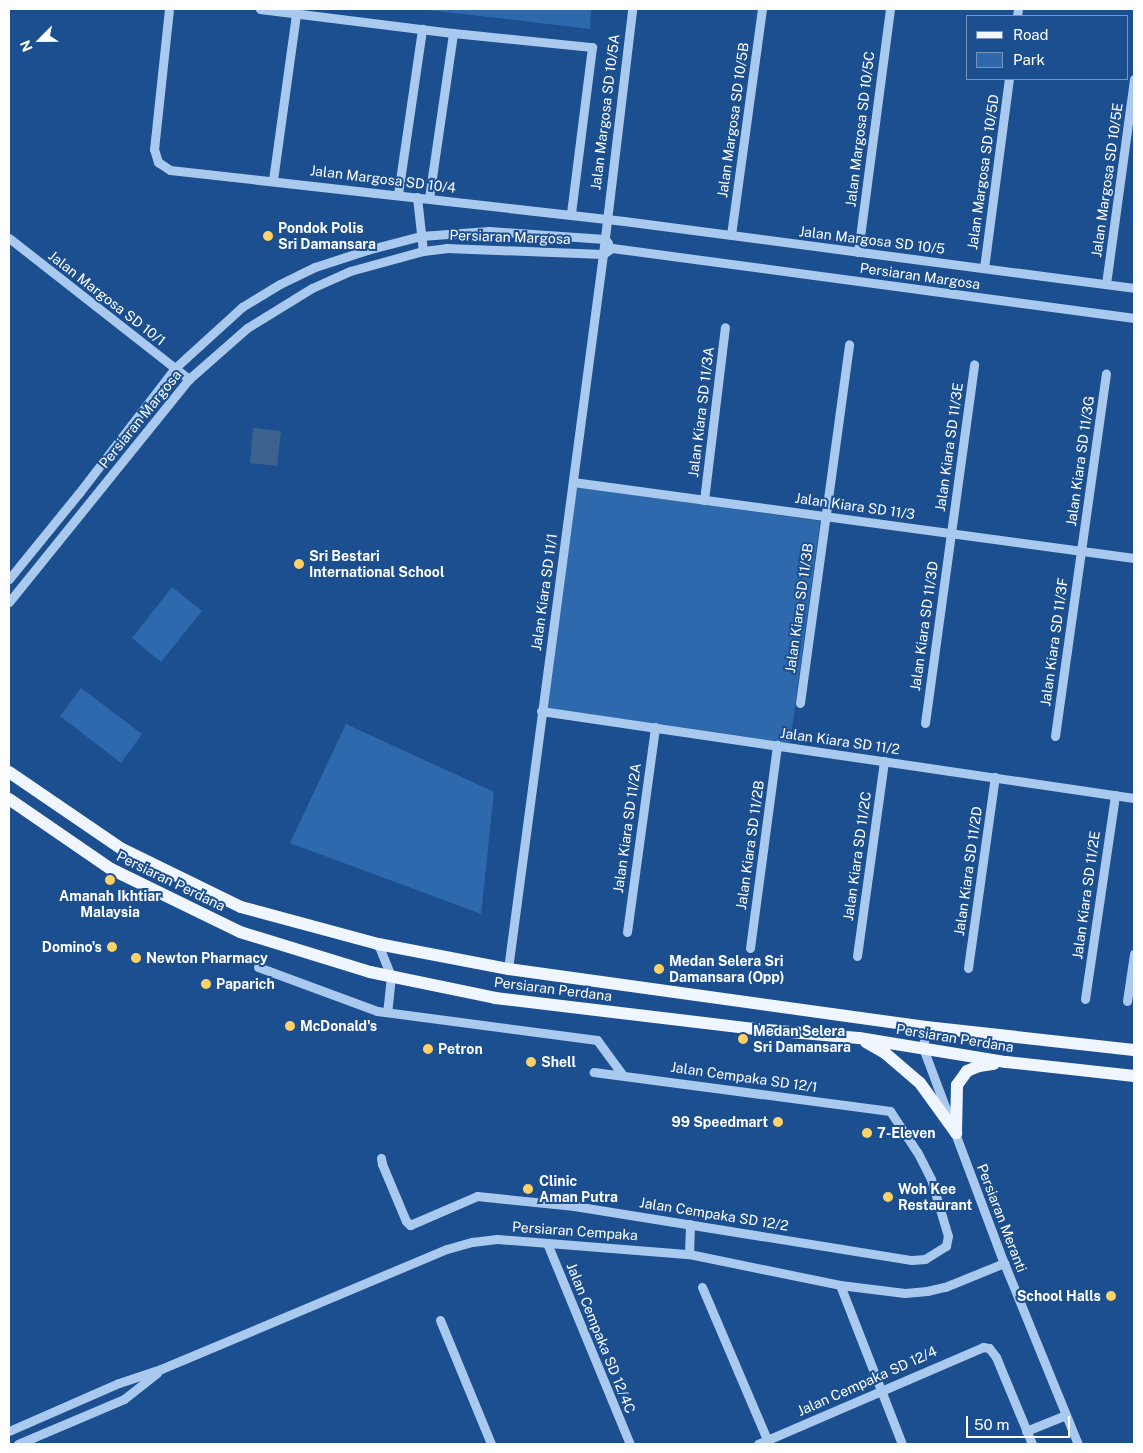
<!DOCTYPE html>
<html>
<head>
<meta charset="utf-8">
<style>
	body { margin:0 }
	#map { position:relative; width:1143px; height:1453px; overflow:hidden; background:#1b4f8f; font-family:"Public Sans",sans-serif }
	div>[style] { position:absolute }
	.green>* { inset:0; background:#2e69ad }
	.water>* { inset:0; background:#3c6290 }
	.minor>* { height:9px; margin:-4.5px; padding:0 4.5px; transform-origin:4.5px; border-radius:4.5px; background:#a9c9ee }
	.major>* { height:12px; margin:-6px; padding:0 6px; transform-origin:6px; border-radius:6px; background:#f0f6ff }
	.dots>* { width:14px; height:14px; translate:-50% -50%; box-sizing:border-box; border:2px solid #1b4f8f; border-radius:50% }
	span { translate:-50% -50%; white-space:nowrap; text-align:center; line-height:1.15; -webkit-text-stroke:4px #1b4f8f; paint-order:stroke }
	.street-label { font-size:14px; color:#fff }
	.poi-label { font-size:14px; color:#fff; font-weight:700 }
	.left { translate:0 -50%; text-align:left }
	.right { translate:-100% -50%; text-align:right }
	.frame { position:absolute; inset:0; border:10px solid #fff; pointer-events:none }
	.legend { position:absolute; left:966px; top:15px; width:162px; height:65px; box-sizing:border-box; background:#1b4f8f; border:1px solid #7695bc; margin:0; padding:6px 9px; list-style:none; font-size:15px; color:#fff }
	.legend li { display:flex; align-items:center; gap:10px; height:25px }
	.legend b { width:25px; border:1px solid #7695bc }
	.north { position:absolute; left:15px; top:15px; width:50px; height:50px; -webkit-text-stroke:4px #1b4f8f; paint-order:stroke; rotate:247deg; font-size:14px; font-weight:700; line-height:20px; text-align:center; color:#fff }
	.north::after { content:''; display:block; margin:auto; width:18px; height:22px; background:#fff; clip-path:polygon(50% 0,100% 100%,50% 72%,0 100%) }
	.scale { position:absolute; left:966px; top:1416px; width:104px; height:22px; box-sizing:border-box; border:2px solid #fff; border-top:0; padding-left:6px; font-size:15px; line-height:18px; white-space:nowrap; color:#fff; -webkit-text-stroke:4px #1b4f8f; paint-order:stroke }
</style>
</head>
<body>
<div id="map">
	<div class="green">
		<i style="clip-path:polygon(420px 9px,591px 9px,590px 29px)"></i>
		<i style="clip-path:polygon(577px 487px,820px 521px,790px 743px,547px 708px)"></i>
		<i style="clip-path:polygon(172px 587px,202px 611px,161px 662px,132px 638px)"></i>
		<i style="clip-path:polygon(81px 688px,142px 734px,121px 763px,60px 716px)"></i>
		<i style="clip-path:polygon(346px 724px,494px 792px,481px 914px,290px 843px)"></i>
	</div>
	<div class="water">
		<i style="clip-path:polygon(253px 428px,281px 431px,277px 466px,250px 463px)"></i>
	</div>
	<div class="minor">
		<i style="left:169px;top:9px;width:141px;rotate:96.1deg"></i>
		<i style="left:154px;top:149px;width:14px;rotate:73deg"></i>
		<i style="left:158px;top:162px;width:14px;rotate:34deg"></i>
		<i style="left:170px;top:170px;width:457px;rotate:6.4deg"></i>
		<i style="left:624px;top:221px;width:514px;rotate:7.48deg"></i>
		<i style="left:260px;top:9px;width:194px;rotate:7.1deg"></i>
		<i style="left:453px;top:33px;width:140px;rotate:5.8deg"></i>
		<i style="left:592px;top:47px;width:168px;rotate:97.2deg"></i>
		<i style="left:1017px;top:16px;width:7px;rotate:-82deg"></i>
		<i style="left:273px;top:180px;width:168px;rotate:-82.1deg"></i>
		<i style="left:398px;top:194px;width:167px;rotate:-81.7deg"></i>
		<i style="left:417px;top:197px;width:54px;rotate:83.7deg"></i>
		<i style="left:429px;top:198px;width:167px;rotate:-81.7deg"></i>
		<i style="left:731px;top:235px;width:228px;rotate:-82.2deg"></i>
		<i style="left:9px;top:238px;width:229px;rotate:38.1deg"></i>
		<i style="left:858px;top:252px;width:245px;rotate:-82.5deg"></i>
		<i style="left:984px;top:268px;width:191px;rotate:-82.5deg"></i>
		<i style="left:1106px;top:284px;width:207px;rotate:-82.2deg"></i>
		<i style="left:573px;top:482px;width:566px;rotate:7.72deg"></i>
		<i style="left:704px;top:500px;width:174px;rotate:-83.1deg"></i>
		<i style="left:9px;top:579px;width:111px;rotate:-50.9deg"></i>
		<i style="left:79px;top:493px;width:158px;rotate:-52.5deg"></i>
		<i style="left:175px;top:368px;width:91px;rotate:-42.3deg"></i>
		<i style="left:242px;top:307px;width:44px;rotate:-31.2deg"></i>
		<i style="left:280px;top:284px;width:39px;rotate:-26deg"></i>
		<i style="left:315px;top:267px;width:55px;rotate:-18.1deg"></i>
		<i style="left:367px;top:250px;width:56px;rotate:-14.5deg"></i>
		<i style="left:421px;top:236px;width:68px;rotate:-4.2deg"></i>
		<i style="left:489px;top:231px;width:116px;rotate:3.9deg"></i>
		<i style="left:605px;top:239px;width:5px;rotate:53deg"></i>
		<i style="left:9px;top:602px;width:287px;rotate:-51.1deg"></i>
		<i style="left:189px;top:379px;width:77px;rotate:-41.3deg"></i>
		<i style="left:247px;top:328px;width:76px;rotate:-31.6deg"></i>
		<i style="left:312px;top:288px;width:42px;rotate:-24.1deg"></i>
		<i style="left:350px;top:271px;width:76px;rotate:-15.3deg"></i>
		<i style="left:423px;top:251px;width:23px;rotate:-7deg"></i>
		<i style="left:446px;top:248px;width:157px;rotate:2.2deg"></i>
		<i style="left:603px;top:254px;width:11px;rotate:-34deg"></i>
		<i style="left:612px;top:248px;width:527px;rotate:7.64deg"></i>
		<i style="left:800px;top:703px;width:362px;rotate:-82.2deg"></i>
		<i style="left:541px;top:711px;width:599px;rotate:8.35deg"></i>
		<i style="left:925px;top:723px;width:362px;rotate:-82.2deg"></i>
		<i style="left:1055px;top:736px;width:366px;rotate:-82deg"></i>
		<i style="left:627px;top:932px;width:207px;rotate:-82.2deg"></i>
		<i style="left:378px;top:944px;width:35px;rotate:68deg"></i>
		<i style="left:391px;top:976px;width:36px;rotate:96deg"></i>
		<i style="left:750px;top:948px;width:205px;rotate:-82.4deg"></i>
		<i style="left:857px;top:956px;width:197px;rotate:-82.1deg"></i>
		<i style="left:258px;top:967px;width:127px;rotate:20.3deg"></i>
		<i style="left:377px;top:1011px;width:222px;rotate:7.5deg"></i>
		<i style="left:597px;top:1040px;width:42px;rotate:53.7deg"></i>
		<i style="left:968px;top:968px;width:193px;rotate:-82deg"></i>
		<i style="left:508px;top:969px;width:721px;rotate:-82.43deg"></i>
		<i style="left:603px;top:254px;width:247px;rotate:-83.2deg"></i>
		<i style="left:1085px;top:999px;width:206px;rotate:-81.6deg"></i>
		<i style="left:1127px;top:1001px;width:48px;rotate:-81.5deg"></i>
		<i style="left:926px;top:1027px;width:21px;rotate:98deg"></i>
		<i style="left:923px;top:1048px;width:230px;rotate:69.4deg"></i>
		<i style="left:1004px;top:1263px;width:196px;rotate:67.8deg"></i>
		<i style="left:381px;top:1158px;width:6px;rotate:81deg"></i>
		<i style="left:382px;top:1164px;width:62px;rotate:67.2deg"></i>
		<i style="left:406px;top:1221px;width:6px;rotate:45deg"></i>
		<i style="left:410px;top:1225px;width:73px;rotate:-23.4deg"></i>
		<i style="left:477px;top:1196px;width:98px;rotate:5.9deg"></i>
		<i style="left:574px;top:1206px;width:342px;rotate:9.1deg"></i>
		<i style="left:912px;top:1260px;width:13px;rotate:-4deg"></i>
		<i style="left:925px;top:1259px;width:25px;rotate:-32deg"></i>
		<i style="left:946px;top:1246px;width:10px;rotate:-79deg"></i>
		<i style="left:948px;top:1236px;width:59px;rotate:-106.6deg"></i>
		<i style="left:931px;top:1179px;width:30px;rotate:-117deg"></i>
		<i style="left:917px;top:1152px;width:49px;rotate:-123.4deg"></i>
		<i style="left:890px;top:1111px;width:299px;rotate:-172.5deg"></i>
		<i style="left:547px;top:1243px;width:217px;rotate:67.6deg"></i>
		<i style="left:689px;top:1254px;width:30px;rotate:-88deg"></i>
		<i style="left:840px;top:1285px;width:171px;rotate:68.7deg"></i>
		<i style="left:702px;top:1287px;width:171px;rotate:66.9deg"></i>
		<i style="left:440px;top:1320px;width:134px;rotate:67.6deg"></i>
		<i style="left:9px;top:1431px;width:120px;rotate:-23.6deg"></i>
		<i style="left:119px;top:1383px;width:44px;rotate:-18.4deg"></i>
		<i style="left:161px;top:1369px;width:310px;rotate:-22.8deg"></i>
		<i style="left:447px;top:1249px;width:26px;rotate:-16deg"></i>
		<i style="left:472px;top:1242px;width:25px;rotate:-7deg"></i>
		<i style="left:497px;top:1239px;width:193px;rotate:4.5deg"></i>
		<i style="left:689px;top:1254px;width:154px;rotate:11.6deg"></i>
		<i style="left:840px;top:1285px;width:65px;rotate:7deg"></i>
		<i style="left:905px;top:1293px;width:22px;rotate:-5deg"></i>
		<i style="left:927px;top:1291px;width:18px;rotate:-13deg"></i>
		<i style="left:945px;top:1287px;width:64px;rotate:-22.1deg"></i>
		<i style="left:1026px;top:1431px;width:43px;rotate:-21.8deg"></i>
		<i style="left:18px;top:1444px;width:115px;rotate:-23deg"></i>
		<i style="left:124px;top:1399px;width:42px;rotate:-38.2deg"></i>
		<i style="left:758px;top:1444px;width:245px;rotate:-23.3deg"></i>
		<i style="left:983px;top:1347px;width:6px;rotate:9deg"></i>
		<i style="left:989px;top:1348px;width:11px;rotate:52deg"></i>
		<i style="left:996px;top:1357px;width:94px;rotate:67.5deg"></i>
	</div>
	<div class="major">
		<i style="left:9px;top:772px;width:137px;rotate:34.3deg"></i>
		<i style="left:122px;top:849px;width:132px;rotate:26deg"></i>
		<i style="left:241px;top:907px;width:142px;rotate:15.1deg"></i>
		<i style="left:378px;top:944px;width:132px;rotate:10.9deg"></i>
		<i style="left:508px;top:969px;width:422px;rotate:7.9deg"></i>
		<i style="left:926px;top:1027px;width:209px;rotate:6.3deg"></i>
		<i style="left:9px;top:799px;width:124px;rotate:34.5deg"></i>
		<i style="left:111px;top:869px;width:144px;rotate:26deg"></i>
		<i style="left:240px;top:932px;width:136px;rotate:17.1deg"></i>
		<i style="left:370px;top:972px;width:128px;rotate:11.7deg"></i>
		<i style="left:495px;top:998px;width:252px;rotate:6.8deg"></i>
		<i style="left:745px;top:1028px;width:114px;rotate:5deg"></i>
		<i style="left:859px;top:1038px;width:149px;rotate:9.3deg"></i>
		<i style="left:1006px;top:1062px;width:129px;rotate:6.2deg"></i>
		<i style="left:866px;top:1042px;width:22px;rotate:30deg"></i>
		<i style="left:885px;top:1053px;width:46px;rotate:40.6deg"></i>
		<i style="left:920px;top:1083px;width:62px;rotate:54.2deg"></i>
		<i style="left:956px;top:1133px;width:48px;rotate:-88.8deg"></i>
		<i style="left:957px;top:1085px;width:17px;rotate:-54deg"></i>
		<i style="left:967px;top:1071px;width:13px;rotate:-23deg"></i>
		<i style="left:979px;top:1066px;width:15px;rotate:-8deg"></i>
	</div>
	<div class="dots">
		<i style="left:268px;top:236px;background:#ffd166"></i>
		<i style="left:299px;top:564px;background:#ffd166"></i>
		<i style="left:110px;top:880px;background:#ffd166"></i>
		<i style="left:112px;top:947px;background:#ffd166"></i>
		<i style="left:136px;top:958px;background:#ffd166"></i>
		<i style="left:659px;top:969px;background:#ffd166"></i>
		<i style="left:206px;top:984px;background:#ffd166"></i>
		<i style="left:290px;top:1026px;background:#ffd166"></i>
		<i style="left:743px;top:1039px;background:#ffd166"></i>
		<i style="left:428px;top:1049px;background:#ffd166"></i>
		<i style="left:531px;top:1062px;background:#ffd166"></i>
		<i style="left:778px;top:1122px;background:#ffd166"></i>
		<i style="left:867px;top:1133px;background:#ffd166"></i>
		<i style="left:528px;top:1189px;background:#ffd166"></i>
		<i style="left:888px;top:1197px;background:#ffd166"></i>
		<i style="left:1111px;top:1296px;background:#ffd166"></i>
	</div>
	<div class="street-label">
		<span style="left:605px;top:112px;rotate:-83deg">Jalan Margosa SD 10/5A</span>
		<span style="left:733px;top:120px;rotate:-82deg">Jalan Margosa SD 10/5B</span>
		<span style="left:860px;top:129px;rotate:-83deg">Jalan Margosa SD 10/5C</span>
		<span style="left:983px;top:172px;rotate:-82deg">Jalan Margosa SD 10/5D</span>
		<span style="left:383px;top:179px;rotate:7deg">Jalan Margosa SD 10/4</span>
		<span style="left:1107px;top:180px;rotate:-82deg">Jalan Margosa SD 10/5E</span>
		<span style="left:510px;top:237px;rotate:2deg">Persiaran Margosa</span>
		<span style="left:872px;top:240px;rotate:7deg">Jalan Margosa SD 10/5</span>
		<span style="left:920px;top:276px;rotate:8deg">Persiaran Margosa</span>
		<span style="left:107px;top:298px;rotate:38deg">Jalan Margosa SD 10/1</span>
		<span style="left:701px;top:412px;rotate:-83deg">Jalan Kiara SD 11/3A</span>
		<span style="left:140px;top:419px;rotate:-51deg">Persiaran Margosa</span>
		<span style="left:949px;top:447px;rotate:-82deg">Jalan Kiara SD 11/3E</span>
		<span style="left:1080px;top:461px;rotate:-82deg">Jalan Kiara SD 11/3G</span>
		<span style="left:855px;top:506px;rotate:8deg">Jalan Kiara SD 11/3</span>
		<span style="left:544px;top:592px;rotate:-82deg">Jalan Kiara SD 11/1</span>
		<span style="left:799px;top:608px;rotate:-82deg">Jalan Kiara SD 11/3B</span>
		<span style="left:924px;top:626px;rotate:-82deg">Jalan Kiara SD 11/3D</span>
		<span style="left:1054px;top:642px;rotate:-82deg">Jalan Kiara SD 11/3F</span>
		<span style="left:840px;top:741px;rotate:8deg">Jalan Kiara SD 11/2</span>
		<span style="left:627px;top:828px;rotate:-82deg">Jalan Kiara SD 11/2A</span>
		<span style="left:750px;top:845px;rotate:-82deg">Jalan Kiara SD 11/2B</span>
		<span style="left:857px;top:856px;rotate:-82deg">Jalan Kiara SD 11/2C</span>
		<span style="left:968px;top:871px;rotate:-82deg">Jalan Kiara SD 11/2D</span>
		<span style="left:171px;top:881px;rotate:26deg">Persiaran Perdana</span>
		<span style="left:1086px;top:895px;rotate:-82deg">Jalan Kiara SD 11/2E</span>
		<span style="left:553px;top:989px;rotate:7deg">Persiaran Perdana</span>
		<span style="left:955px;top:1038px;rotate:9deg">Persiaran Perdana</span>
		<span style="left:744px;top:1077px;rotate:8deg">Jalan Cempaka SD 12/1</span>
		<span style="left:714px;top:1214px;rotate:9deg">Jalan Cempaka SD 12/2</span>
		<span style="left:1002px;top:1218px;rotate:69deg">Persiaran Meranti</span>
		<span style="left:575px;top:1231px;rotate:4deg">Persiaran Cempaka</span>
		<span style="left:601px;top:1338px;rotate:68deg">Jalan Cempaka SD 12/4C</span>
		<span style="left:867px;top:1381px;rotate:-24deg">Jalan Cempaka SD 12/4</span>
	</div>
	<div class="poi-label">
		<span class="left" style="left:278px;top:236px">Pondok Polis<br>Sri Damansara</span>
		<span class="left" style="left:309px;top:564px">Sri Bestari<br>International School</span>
		<span style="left:110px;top:904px">Amanah Ikhtiar<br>Malaysia</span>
		<span class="right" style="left:102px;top:947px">Domino's</span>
		<span class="left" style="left:146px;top:958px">Newton Pharmacy</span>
		<span class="left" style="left:669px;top:969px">Medan Selera Sri<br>Damansara (Opp)</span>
		<span class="left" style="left:216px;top:984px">Paparich</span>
		<span class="left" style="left:300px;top:1026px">McDonald's</span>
		<span class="left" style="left:753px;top:1039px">Medan Selera<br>Sri Damansara</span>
		<span class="left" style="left:438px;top:1049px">Petron</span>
		<span class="left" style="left:541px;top:1062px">Shell</span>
		<span class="right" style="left:768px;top:1122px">99 Speedmart</span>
		<span class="left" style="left:877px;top:1133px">7-Eleven</span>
		<span class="left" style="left:539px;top:1189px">Clinic<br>Aman Putra</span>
		<span class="left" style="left:898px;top:1197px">Woh Kee<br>Restaurant</span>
		<span class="right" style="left:1101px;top:1296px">School Halls</span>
	</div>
	<div class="frame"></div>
	<ul class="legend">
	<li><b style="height:6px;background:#f0f6ff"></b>Road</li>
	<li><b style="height:14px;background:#2e69ad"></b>Park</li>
	</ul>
	<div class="north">N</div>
	<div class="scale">50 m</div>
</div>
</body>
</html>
